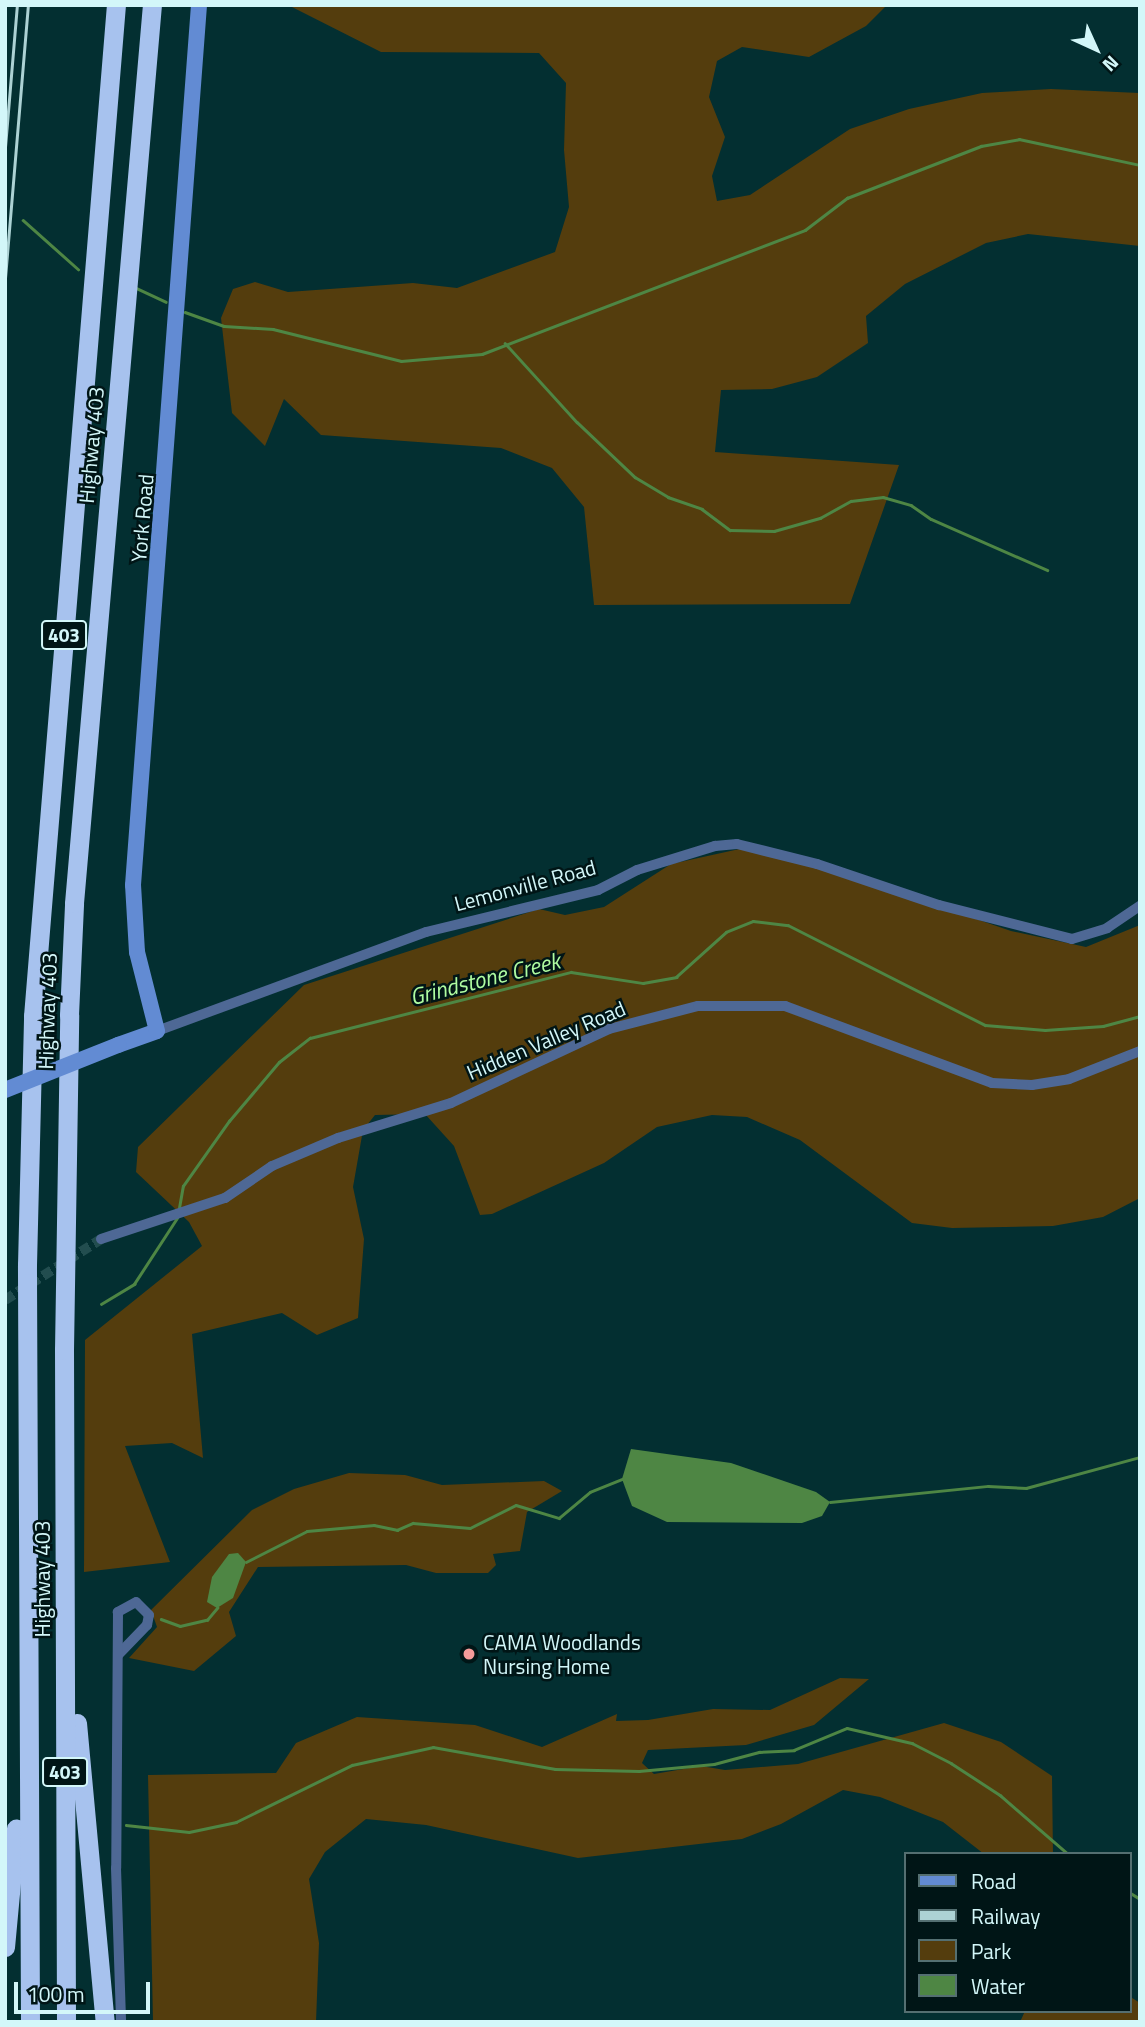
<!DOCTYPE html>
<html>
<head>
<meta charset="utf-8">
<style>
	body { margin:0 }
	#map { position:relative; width:1145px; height:2027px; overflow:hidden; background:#032f31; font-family:"Titillium Web",sans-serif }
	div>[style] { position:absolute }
	.green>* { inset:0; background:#543d0d }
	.water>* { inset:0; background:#4e8644 }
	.stream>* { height:2.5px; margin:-1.25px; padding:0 1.25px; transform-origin:1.25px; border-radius:1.25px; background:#4e8644 }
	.street-tunnel>* { height:10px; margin-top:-5px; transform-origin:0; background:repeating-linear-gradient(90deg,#224d4f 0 10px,transparent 0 15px) }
	.street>* { height:10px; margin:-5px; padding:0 5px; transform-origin:5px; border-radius:5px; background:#4e6895 }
	.secondary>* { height:16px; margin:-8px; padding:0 8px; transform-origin:8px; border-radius:8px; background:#628bd3 }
	.highway>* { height:19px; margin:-9.5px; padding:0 9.5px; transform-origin:9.5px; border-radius:9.5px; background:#a7c2ee }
	.rail>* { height:2.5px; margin:-1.25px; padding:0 1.25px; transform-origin:1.25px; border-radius:1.25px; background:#add2d4 }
	.secondary-bridge>* { height:16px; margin:-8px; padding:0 8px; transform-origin:8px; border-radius:8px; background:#628bd3 }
	.dots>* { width:19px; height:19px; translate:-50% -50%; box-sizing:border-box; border:4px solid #001516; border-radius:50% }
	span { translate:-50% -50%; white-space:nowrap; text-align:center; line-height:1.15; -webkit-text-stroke:5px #001516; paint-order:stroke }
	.shield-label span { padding:2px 5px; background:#001516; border:2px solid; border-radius:5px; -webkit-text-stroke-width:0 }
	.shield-label { font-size:19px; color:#d3f7f9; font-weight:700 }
	.street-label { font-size:21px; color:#d3f7f9 }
	.poi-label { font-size:21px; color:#d3f7f9 }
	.left { translate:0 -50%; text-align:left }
	.water-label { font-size:23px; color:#affca1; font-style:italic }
	.frame { position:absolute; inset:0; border:7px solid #d3f7f9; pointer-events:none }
	.legend { position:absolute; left:904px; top:1852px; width:228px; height:161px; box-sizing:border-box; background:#001516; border:2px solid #546f71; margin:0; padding:9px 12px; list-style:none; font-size:21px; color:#d3f7f9 }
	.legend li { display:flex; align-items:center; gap:14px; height:35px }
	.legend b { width:35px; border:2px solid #546f71 }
	.north { position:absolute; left:1061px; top:14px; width:70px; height:70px; -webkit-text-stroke:5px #001516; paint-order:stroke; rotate:135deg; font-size:19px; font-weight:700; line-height:28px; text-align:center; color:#d3f7f9 }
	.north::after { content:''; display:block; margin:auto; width:24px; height:32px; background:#d3f7f9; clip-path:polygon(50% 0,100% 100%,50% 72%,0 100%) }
	.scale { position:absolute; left:14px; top:1982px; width:136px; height:32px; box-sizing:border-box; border:4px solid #d3f7f9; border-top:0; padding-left:9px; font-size:21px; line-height:24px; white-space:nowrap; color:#d3f7f9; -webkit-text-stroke:5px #001516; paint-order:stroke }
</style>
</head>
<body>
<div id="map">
	<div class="green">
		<i style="clip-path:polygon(288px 5px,887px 5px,866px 26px,809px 57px,742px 47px,717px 61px,709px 97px,725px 137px,712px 176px,717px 201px,750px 195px,850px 129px,909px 109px,982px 93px,1051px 89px,1139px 93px,1140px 246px,1028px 234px,986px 243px,905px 284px,866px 316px,868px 343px,817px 377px,772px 389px,721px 390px,715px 452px,899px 465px,850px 604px,594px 605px,584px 507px,552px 468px,501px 448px,321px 435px,284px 399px,265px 446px,232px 413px,221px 318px,233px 289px,255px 282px,288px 292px,413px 283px,457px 288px,555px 252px,569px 207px,564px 150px,566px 83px,539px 53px,381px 52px)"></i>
		<i style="clip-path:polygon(744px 848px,790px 855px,1011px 931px,1086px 947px,1140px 925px,1140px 1198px,1103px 1217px,1053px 1226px,952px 1228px,912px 1223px,800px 1140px,747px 1117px,712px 1115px,657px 1127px,604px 1163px,492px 1214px,480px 1215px,454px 1146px,425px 1114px,375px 1115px,363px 1130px,353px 1187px,364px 1239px,358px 1318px,317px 1335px,282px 1313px,192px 1334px,203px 1458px,172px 1443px,125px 1446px,170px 1562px,84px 1572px,85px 1340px,202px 1246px,189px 1222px,136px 1172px,138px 1147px,304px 985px,539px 909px,565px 915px,604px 907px,671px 864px)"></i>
		<i style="clip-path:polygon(349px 1473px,405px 1475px,442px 1485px,544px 1481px,562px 1491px,527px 1512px,520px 1551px,493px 1554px,496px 1565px,488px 1573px,436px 1573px,406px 1565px,258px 1567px,229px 1612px,236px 1636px,194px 1671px,129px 1658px,157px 1627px,151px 1610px,252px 1510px,294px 1489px)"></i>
		<i style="clip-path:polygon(840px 1678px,869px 1679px,814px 1725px,746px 1745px,648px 1750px,642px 1763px,654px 1774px,701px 1766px,725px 1770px,798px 1764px,944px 1723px,1001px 1742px,1052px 1776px,1053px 1854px,984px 1854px,943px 1822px,880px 1797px,843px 1790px,781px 1824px,742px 1839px,578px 1858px,426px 1825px,366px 1819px,325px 1852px,309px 1879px,319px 1943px,316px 2022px,153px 2022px,148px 1775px,276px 1773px,296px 1743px,357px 1717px,475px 1725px,542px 1747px,617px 1714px,616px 1721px,648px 1720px,713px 1709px,770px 1710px)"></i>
		<i style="clip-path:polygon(1129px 1996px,1140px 2003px,1140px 2022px,1020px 2022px,1025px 2011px,1129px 2011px)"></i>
	</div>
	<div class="water">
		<i style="clip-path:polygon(631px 1449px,731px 1463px,816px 1492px,830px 1502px,822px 1516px,802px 1523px,667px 1522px,632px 1506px,622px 1479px)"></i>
		<i style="clip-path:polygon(238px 1553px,246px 1562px,233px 1598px,217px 1608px,207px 1602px,212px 1577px,229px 1554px)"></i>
	</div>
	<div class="stream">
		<i style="left:23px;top:220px;width:74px;rotate:41.7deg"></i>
		<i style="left:134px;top:287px;width:35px;rotate:25deg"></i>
		<i style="left:185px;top:312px;width:41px;rotate:19.7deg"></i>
		<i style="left:224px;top:326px;width:49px;rotate:3.5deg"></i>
		<i style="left:273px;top:329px;width:132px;rotate:14deg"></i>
		<i style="left:401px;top:361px;width:81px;rotate:-4.9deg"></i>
		<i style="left:482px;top:354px;width:346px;rotate:-21deg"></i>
		<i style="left:805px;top:230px;width:53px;rotate:-37.3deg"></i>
		<i style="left:847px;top:198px;width:144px;rotate:-21.2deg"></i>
		<i style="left:981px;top:146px;width:39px;rotate:-10deg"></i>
		<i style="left:1019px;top:139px;width:124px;rotate:12.1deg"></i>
		<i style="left:505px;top:343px;width:107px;rotate:47.7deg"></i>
		<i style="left:577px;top:422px;width:80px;rotate:43.5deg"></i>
		<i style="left:635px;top:477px;width:39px;rotate:31deg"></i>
		<i style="left:668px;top:497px;width:36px;rotate:19deg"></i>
		<i style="left:702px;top:509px;width:35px;rotate:37deg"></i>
		<i style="left:730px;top:530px;width:44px;rotate:1.3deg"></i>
		<i style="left:774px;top:531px;width:48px;rotate:-15.8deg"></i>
		<i style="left:820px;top:518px;width:35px;rotate:-29deg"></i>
		<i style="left:851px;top:501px;width:32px;rotate:-7deg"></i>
		<i style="left:883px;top:497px;width:29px;rotate:16deg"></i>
		<i style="left:911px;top:505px;width:24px;rotate:35deg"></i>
		<i style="left:931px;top:519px;width:127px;rotate:23.7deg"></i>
		<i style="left:179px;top:1208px;width:22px;rotate:-80deg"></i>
		<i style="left:183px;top:1186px;width:80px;rotate:-54.7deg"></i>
		<i style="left:229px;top:1121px;width:77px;rotate:-49.7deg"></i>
		<i style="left:279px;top:1062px;width:39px;rotate:-38deg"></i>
		<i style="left:310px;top:1038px;width:269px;rotate:-14.2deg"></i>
		<i style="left:571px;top:972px;width:73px;rotate:8.7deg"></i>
		<i style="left:643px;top:983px;width:34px;rotate:-10deg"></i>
		<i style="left:676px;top:977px;width:67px;rotate:-42deg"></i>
		<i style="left:726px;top:932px;width:29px;rotate:-22deg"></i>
		<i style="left:753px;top:921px;width:35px;rotate:7deg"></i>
		<i style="left:788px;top:925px;width:221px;rotate:26.9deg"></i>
		<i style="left:985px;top:1025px;width:60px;rotate:4.8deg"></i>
		<i style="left:1045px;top:1030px;width:58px;rotate:-3.9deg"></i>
		<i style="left:1103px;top:1026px;width:38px;rotate:-15deg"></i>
		<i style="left:101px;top:1304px;width:39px;rotate:-31deg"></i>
		<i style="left:134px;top:1284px;width:79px;rotate:-56.9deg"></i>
		<i style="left:830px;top:1502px;width:159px;rotate:-5.8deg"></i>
		<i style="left:988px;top:1486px;width:38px;rotate:3deg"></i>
		<i style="left:1026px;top:1488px;width:118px;rotate:-15.2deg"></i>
		<i style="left:246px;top:1562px;width:68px;rotate:-26.9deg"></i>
		<i style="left:307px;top:1531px;width:67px;rotate:-5.1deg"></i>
		<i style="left:374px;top:1525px;width:24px;rotate:12deg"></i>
		<i style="left:397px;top:1530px;width:17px;rotate:-24deg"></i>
		<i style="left:413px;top:1523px;width:57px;rotate:5deg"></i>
		<i style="left:470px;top:1528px;width:51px;rotate:-26.6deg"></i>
		<i style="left:516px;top:1505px;width:45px;rotate:16.8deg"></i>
		<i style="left:559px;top:1518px;width:40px;rotate:-40deg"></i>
		<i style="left:590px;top:1492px;width:35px;rotate:-22deg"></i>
		<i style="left:161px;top:1619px;width:20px;rotate:20deg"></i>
		<i style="left:180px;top:1626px;width:28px;rotate:-13deg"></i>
		<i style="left:207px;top:1620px;width:16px;rotate:-50deg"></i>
		<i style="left:126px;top:1825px;width:63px;rotate:6.3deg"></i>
		<i style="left:189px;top:1832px;width:48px;rotate:-12deg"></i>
		<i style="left:236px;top:1822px;width:129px;rotate:-26.2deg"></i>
		<i style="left:352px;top:1765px;width:83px;rotate:-12.5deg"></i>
		<i style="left:433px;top:1747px;width:124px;rotate:10.2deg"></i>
		<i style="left:555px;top:1769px;width:84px;rotate:1.4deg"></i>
		<i style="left:639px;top:1771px;width:75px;rotate:-5.3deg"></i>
		<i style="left:714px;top:1764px;width:47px;rotate:-14.9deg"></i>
		<i style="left:759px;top:1752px;width:35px;rotate:-3deg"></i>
		<i style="left:794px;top:1750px;width:57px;rotate:-22.5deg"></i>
		<i style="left:847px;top:1728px;width:67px;rotate:13deg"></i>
		<i style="left:912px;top:1743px;width:44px;rotate:27.1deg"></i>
		<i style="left:951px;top:1763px;width:59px;rotate:33.1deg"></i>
		<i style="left:1000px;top:1795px;width:90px;rotate:40.9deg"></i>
		<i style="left:1129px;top:1892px;width:13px;rotate:32deg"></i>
	</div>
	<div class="street-tunnel">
		<i style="left:5px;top:1300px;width:114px;rotate:-32.4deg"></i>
	</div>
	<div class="street">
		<i style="left:157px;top:1031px;width:287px;rotate:-20.2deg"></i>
		<i style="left:426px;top:932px;width:177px;rotate:-13.7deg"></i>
		<i style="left:598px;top:890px;width:44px;rotate:-27.1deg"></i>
		<i style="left:637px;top:870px;width:82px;rotate:-17.1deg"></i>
		<i style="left:715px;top:846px;width:22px;rotate:-5deg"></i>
		<i style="left:737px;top:844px;width:82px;rotate:14deg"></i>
		<i style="left:817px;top:864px;width:129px;rotate:18.6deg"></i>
		<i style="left:939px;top:905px;width:137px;rotate:14.3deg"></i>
		<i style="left:1072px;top:939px;width:37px;rotate:-17deg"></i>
		<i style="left:1107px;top:928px;width:40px;rotate:-34deg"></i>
		<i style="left:101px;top:1239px;width:131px;rotate:-18.3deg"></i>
		<i style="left:225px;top:1198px;width:57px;rotate:-34.2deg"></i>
		<i style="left:272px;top:1166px;width:72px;rotate:-23deg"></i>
		<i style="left:338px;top:1138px;width:118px;rotate:-17.2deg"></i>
		<i style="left:451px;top:1103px;width:174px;rotate:-25.1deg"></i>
		<i style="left:609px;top:1029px;width:92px;rotate:-14.5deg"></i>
		<i style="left:698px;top:1006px;width:87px"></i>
		<i style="left:785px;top:1006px;width:221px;rotate:20.4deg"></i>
		<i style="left:992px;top:1083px;width:40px;rotate:2.9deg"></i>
		<i style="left:1032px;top:1085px;width:37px;rotate:-9deg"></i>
		<i style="left:1069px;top:1079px;width:76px;rotate:-21.5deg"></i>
		<i style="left:118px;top:1655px;width:42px;rotate:-46deg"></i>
		<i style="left:147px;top:1625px;width:10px;rotate:-79deg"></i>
		<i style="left:149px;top:1615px;width:18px;rotate:-135deg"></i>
		<i style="left:136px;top:1602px;width:21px;rotate:151deg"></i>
		<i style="left:118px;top:1612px;width:256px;rotate:90.4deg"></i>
		<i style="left:116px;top:1868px;width:154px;rotate:88.1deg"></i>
	</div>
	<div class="secondary">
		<i style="left:118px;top:1045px;width:41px;rotate:-19.7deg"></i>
		<i style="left:157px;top:1031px;width:81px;rotate:-104.2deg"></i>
		<i style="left:137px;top:952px;width:67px;rotate:-93.4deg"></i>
		<i style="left:133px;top:885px;width:882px;rotate:-85.71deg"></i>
	</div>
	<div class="highway">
		<i style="left:77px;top:1723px;width:300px;rotate:84.7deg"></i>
		<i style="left:5px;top:1947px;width:119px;rotate:-84.7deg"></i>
		<i style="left:30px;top:2022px;width:757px;rotate:-90.23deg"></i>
		<i style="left:27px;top:1265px;width:249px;rotate:-88.6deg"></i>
		<i style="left:33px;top:1016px;width:1014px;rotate:-85.31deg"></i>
		<i style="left:66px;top:2022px;width:672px;rotate:-90.17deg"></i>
		<i style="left:64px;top:1350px;width:335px;rotate:-89.1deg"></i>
		<i style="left:69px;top:1015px;width:112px;rotate:-87.4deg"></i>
		<i style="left:74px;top:903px;width:901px;rotate:-85.04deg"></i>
	</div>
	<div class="rail">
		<i style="left:5px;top:147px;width:143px;rotate:-85.2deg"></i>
		<i style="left:5px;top:278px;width:274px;rotate:-85.2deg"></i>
	</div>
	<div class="secondary-bridge">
		<i style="left:5px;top:1090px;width:122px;rotate:-21.7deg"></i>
	</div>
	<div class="dots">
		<i style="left:469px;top:1654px;background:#f59b9a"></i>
	</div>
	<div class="shield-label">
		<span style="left:64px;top:635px">403</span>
		<span style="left:65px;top:1772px">403</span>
	</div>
	<div class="street-label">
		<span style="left:91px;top:445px;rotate:-85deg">Highway 403</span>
		<span style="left:142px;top:518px;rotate:-85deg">York Road</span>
		<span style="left:525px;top:885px;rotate:-15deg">Lemonville Road</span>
		<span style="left:47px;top:1011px;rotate:-88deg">Highway 403</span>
		<span style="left:546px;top:1040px;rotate:-23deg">Hidden Valley Road</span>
		<span style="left:42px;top:1579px;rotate:-90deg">Highway 403</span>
	</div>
	<div class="poi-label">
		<span class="left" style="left:483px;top:1654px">CAMA Woodlands<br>Nursing Home</span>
	</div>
	<div class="water-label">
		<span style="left:485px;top:979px;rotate:-14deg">Grindstone Creek</span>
	</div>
	<div class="frame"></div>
	<ul class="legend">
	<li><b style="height:9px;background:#628bd3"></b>Road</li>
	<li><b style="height:9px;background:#add2d4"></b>Railway</li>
	<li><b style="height:19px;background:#543d0d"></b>Park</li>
	<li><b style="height:19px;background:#4e8644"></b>Water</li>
	</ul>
	<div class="north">N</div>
	<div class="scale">100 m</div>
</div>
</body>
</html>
